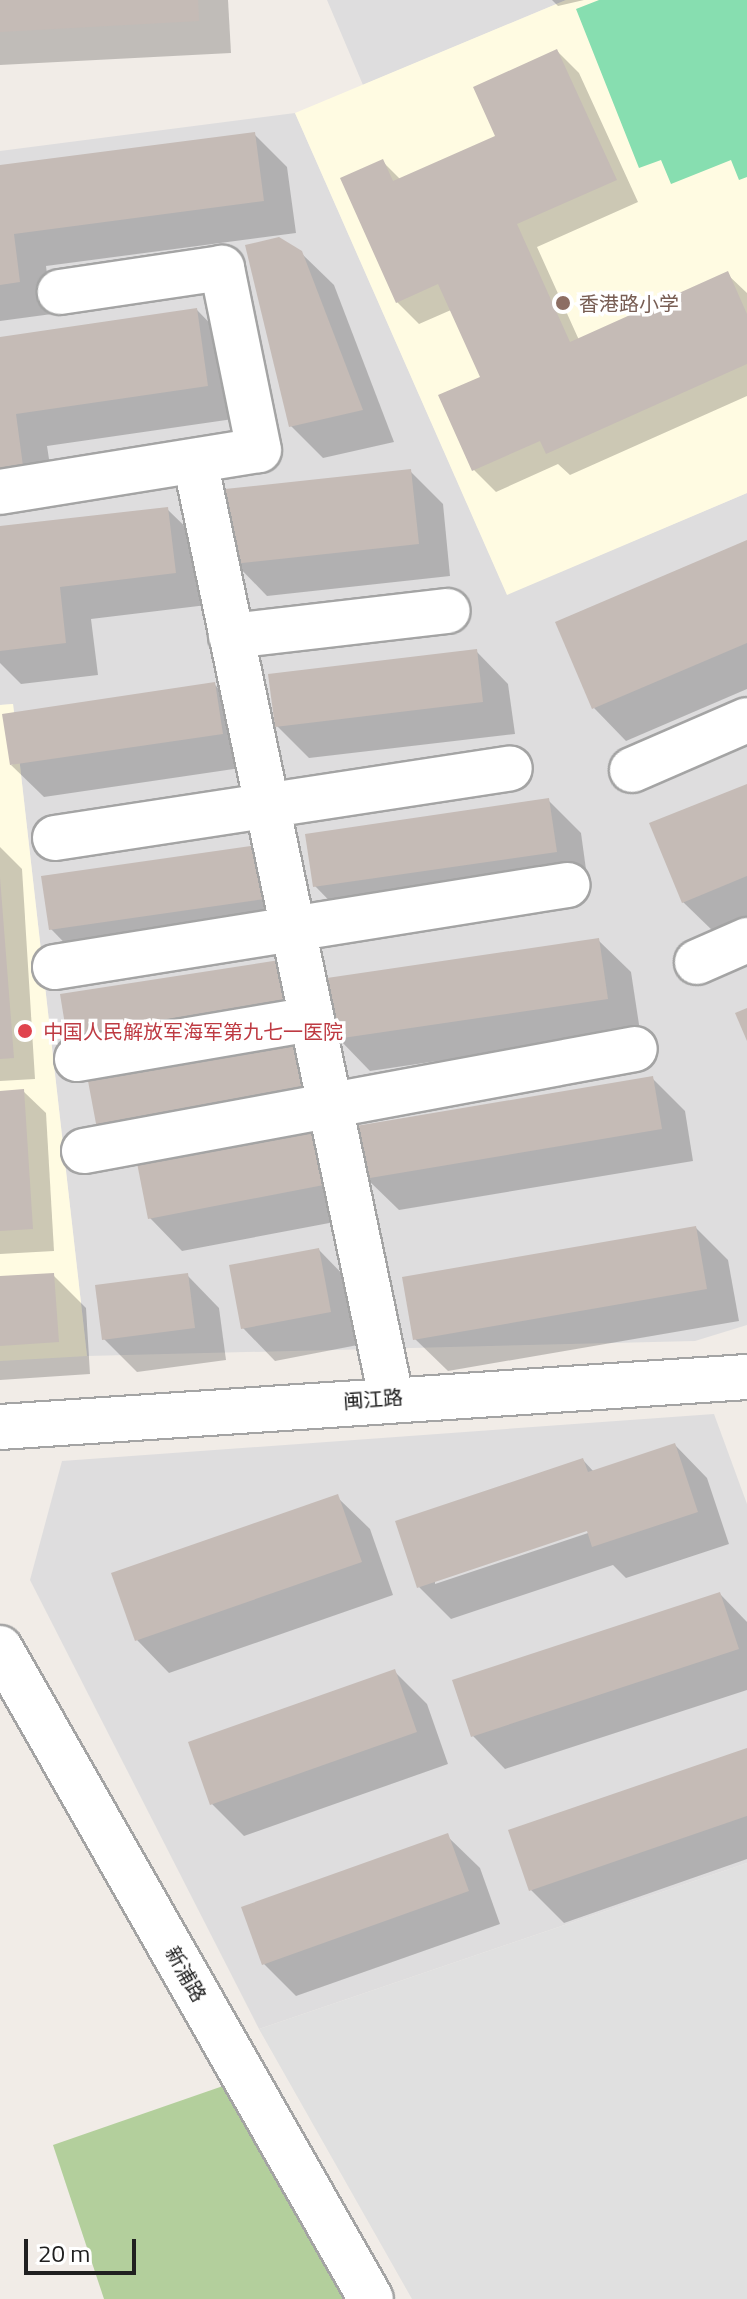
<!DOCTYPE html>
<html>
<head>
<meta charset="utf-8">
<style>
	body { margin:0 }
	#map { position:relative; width:747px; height:2299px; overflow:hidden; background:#f1ece7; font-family:"Titillium Web","Noto Sans SC",sans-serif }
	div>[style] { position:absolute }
	.residential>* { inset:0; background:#deddde }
	.education>* { inset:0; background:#fffbe2 }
	.forest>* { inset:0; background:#b3cf9c }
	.pitch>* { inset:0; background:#87deb0 }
	.parking>* { inset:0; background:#e0e0e0 }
	.shadow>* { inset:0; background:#0003 }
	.building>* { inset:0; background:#c5bbb6 }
	.roads { filter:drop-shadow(2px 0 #a4a4a4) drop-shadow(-2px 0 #a4a4a4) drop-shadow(0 2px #a4a4a4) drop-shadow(0 -2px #a4a4a4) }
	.minor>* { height:44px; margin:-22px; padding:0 22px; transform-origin:22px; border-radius:22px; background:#fff }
	.dots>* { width:22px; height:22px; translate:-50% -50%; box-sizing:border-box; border:4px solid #fff; border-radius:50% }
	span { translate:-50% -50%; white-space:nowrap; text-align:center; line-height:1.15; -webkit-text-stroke:7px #fff; paint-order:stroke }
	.education-label { font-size:20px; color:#785e54 }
	.left { translate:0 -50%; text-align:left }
	.health-label { font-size:20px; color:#be3a42 }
	.street-label { font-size:20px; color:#202020 }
	.scale { position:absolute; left:24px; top:2239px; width:112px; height:36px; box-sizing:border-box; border:4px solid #202020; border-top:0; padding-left:10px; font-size:24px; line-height:28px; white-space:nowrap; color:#202020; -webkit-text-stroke:6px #fff; paint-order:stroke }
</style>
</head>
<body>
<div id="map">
	<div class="residential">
		<i style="clip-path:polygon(327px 0,566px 0,363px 85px)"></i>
		<i style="clip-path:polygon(295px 113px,507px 594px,747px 493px,747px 1325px,695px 1341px,87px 1356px,13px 704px,0 705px,0 151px)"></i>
		<i style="clip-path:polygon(714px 1414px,747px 1504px,747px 1863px,259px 2029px,30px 1580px,62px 1461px)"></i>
	</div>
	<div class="education">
		<i style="clip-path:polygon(566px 0,747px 0,747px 493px,507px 595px,295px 113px)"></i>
		<i style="clip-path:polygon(13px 704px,87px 1356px,0 1361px,0 705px)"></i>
	</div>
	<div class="forest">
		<i style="clip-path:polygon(223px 2086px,343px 2299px,104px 2299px,53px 2145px)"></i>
	</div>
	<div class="pitch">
		<i style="clip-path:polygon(599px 0,747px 0,747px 177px,739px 180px,731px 160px,671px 184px,661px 160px,639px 168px,576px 9px)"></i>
	</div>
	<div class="parking">
		<i style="clip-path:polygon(747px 1863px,747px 2299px,412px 2299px,259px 2029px)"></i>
	</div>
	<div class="shadow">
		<i style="clip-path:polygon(0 0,228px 0,231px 53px,0 65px)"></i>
		<i style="clip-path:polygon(552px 0,584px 0,558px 6px)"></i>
		<i style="clip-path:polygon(557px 51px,579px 73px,638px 202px,537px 247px,579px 340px,727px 274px,747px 293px,747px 396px,570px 475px,558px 464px,496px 492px,474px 470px,482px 378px,451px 310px,419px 324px,397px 302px,382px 161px,401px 180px,498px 137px)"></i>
		<i style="clip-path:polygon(254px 134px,287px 167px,296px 233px,46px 266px,52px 314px,0 321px,0 167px)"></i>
		<i style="clip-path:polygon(300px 252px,334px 285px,394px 442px,323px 458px,291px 426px)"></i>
		<i style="clip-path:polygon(197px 310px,229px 343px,240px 418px,47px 446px,55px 498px,0 505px,0 339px)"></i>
		<i style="clip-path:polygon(410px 471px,443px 504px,450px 576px,267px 596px,235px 563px)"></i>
		<i style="clip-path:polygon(167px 509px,200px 541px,207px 605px,91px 619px,98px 675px,21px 684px,0 663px,0 528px)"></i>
		<i style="clip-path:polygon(747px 542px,747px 689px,626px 741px,594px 708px)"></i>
		<i style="clip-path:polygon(476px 651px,508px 684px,515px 734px,309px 758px,277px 726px)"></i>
		<i style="clip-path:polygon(214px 684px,247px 717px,254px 766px,44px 797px,11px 765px)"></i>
		<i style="clip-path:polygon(747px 786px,747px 921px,716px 934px,683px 902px)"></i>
		<i style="clip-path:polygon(548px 800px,581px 833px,588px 884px,347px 919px,315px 886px)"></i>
		<i style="clip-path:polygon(0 847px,22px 869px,35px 1079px,0 1081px)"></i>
		<i style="clip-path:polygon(303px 878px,311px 929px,83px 962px,51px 929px)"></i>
		<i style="clip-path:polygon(598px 940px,631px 972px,640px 1031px,370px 1071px,338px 1038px)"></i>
		<i style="clip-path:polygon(286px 962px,361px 1217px,182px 1251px,150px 1218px,249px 1056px)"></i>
		<i style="clip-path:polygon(652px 1078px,685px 1111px,693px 1161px,399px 1210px,366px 1178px)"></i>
		<i style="clip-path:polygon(23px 1091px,46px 1113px,54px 1251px,0 1254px,0 1093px)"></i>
		<i style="clip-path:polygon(696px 1228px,728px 1260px,739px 1321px,448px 1371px,415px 1339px)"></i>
		<i style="clip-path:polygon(319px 1250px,351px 1283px,363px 1344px,275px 1361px,243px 1328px)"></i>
		<i style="clip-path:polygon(53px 1275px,86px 1308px,90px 1374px,0 1380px,0 1278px)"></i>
		<i style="clip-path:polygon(187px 1275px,219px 1308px,226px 1360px,137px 1372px,104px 1339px)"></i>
		<i style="clip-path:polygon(evenodd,675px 1445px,707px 1478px,729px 1544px,626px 1578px,613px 1565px,451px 1619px,419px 1587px,583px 1460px,594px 1472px,675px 1445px,596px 1526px,597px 1530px,435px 1584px,435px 1580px,596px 1526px)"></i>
		<i style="clip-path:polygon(337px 1497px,370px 1529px,393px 1595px,169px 1673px,137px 1640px)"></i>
		<i style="clip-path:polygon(720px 1594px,747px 1622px,747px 1690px,505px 1769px,473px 1736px)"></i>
		<i style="clip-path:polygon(394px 1671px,427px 1704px,448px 1764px,244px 1836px,212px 1804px)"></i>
		<i style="clip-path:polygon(747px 1750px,747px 1859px,564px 1923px,531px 1890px)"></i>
		<i style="clip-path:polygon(447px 1836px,480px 1868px,500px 1924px,296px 1996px,264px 1964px)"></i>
	</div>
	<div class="building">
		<i style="clip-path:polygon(0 0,198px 0,199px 21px,0 32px)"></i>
		<i style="clip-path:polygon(557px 49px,617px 180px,517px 224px,570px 342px,728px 271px,747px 314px,747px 364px,546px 454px,540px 441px,472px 471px,438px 395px,480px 377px,438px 284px,396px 303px,340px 178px,383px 159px,393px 181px,495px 136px,473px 87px)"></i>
		<i style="clip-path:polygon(255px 132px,264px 201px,14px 234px,20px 282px,0 285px,0 165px)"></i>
		<i style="clip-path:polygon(279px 237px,302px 251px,363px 410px,289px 427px,245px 245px)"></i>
		<i style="clip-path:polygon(197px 308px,208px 386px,16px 414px,23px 466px,0 469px,0 337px)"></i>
		<i style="clip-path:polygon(411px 469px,419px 544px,233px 564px,225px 489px)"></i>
		<i style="clip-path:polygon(168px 507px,176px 573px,60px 587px,66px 643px,0 651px,0 526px)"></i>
		<i style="clip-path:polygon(747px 540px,747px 643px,592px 709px,555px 622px)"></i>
		<i style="clip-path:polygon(477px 649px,483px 702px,275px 727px,268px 674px)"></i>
		<i style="clip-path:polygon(215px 682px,223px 734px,10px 765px,2px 714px)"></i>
		<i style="clip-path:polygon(747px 784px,747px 876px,682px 903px,649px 823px)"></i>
		<i style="clip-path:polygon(549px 798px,557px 852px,313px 887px,305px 834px)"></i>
		<i style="clip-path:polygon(271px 843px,279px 897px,49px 930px,41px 876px)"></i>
		<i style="clip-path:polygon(0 877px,14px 1058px,0 1059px)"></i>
		<i style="clip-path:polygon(599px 938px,608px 999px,336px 1039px,327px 978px)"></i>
		<i style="clip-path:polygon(286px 959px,294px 1008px,68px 1043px,60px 994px)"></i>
		<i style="clip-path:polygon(747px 1008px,747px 1041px,735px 1013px)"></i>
		<i style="clip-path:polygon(302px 1045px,310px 1093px,97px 1129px,88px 1081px)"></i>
		<i style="clip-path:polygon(653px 1076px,662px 1129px,364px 1179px,356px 1126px)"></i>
		<i style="clip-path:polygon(24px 1089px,33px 1229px,0 1231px,0 1091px)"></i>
		<i style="clip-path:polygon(319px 1128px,329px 1184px,148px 1219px,137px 1163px)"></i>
		<i style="clip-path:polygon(696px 1226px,707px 1289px,413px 1340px,402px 1277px)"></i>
		<i style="clip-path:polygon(319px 1248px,331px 1312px,241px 1329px,229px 1265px)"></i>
		<i style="clip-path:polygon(54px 1273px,59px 1342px,0 1346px,0 1276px)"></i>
		<i style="clip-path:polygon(188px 1273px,195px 1328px,102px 1340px,95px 1285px)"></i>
		<i style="clip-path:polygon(675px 1443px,698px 1512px,592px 1547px,587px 1531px,417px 1588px,395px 1521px,583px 1458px,588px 1472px)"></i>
		<i style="clip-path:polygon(338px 1494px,362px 1562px,135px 1641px,111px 1573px)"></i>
		<i style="clip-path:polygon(720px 1592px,739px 1649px,471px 1737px,452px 1680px)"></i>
		<i style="clip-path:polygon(395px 1669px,417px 1732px,210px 1805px,188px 1742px)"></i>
		<i style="clip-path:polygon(747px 1748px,747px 1816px,529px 1891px,508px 1830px)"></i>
		<i style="clip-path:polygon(448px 1833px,469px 1891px,262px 1965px,241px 1907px)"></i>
	</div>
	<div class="roads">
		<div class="minor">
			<i style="left:195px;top:461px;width:956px;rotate:78.17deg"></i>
			<i style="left:0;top:492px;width:262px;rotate:-9.2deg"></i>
			<i style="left:259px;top:450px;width:186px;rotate:-101.5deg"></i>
			<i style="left:222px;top:268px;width:164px;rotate:171.6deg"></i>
			<i style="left:231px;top:636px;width:218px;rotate:-6.6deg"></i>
			<i style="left:632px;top:770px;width:125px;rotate:-23.5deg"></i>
			<i style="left:55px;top:838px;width:460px;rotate:-8.7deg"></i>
			<i style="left:697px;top:962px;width:55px;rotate:-23.7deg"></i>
			<i style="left:55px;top:967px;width:519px;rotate:-9.1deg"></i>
			<i style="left:77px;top:1059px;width:237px;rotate:-9.7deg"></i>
			<i style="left:84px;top:1151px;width:560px;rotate:-10.49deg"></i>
			<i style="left:0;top:1427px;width:749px;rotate:-3.83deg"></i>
			<i style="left:0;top:1648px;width:749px;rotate:60.32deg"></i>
		</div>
	</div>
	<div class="dots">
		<i style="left:563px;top:303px;background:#8d6e63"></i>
		<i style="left:25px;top:1031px;background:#e0444e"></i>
	</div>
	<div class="education-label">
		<span class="left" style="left:579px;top:303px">香港路小学</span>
	</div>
	<div class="health-label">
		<span class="left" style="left:43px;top:1031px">中国人民解放军海军第九七一医院</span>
	</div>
	<div class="street-label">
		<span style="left:373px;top:1399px;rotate:-4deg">闽江路</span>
		<span style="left:186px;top:1974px;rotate:60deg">新浦路</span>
	</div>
	<div class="scale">20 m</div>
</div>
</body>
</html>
